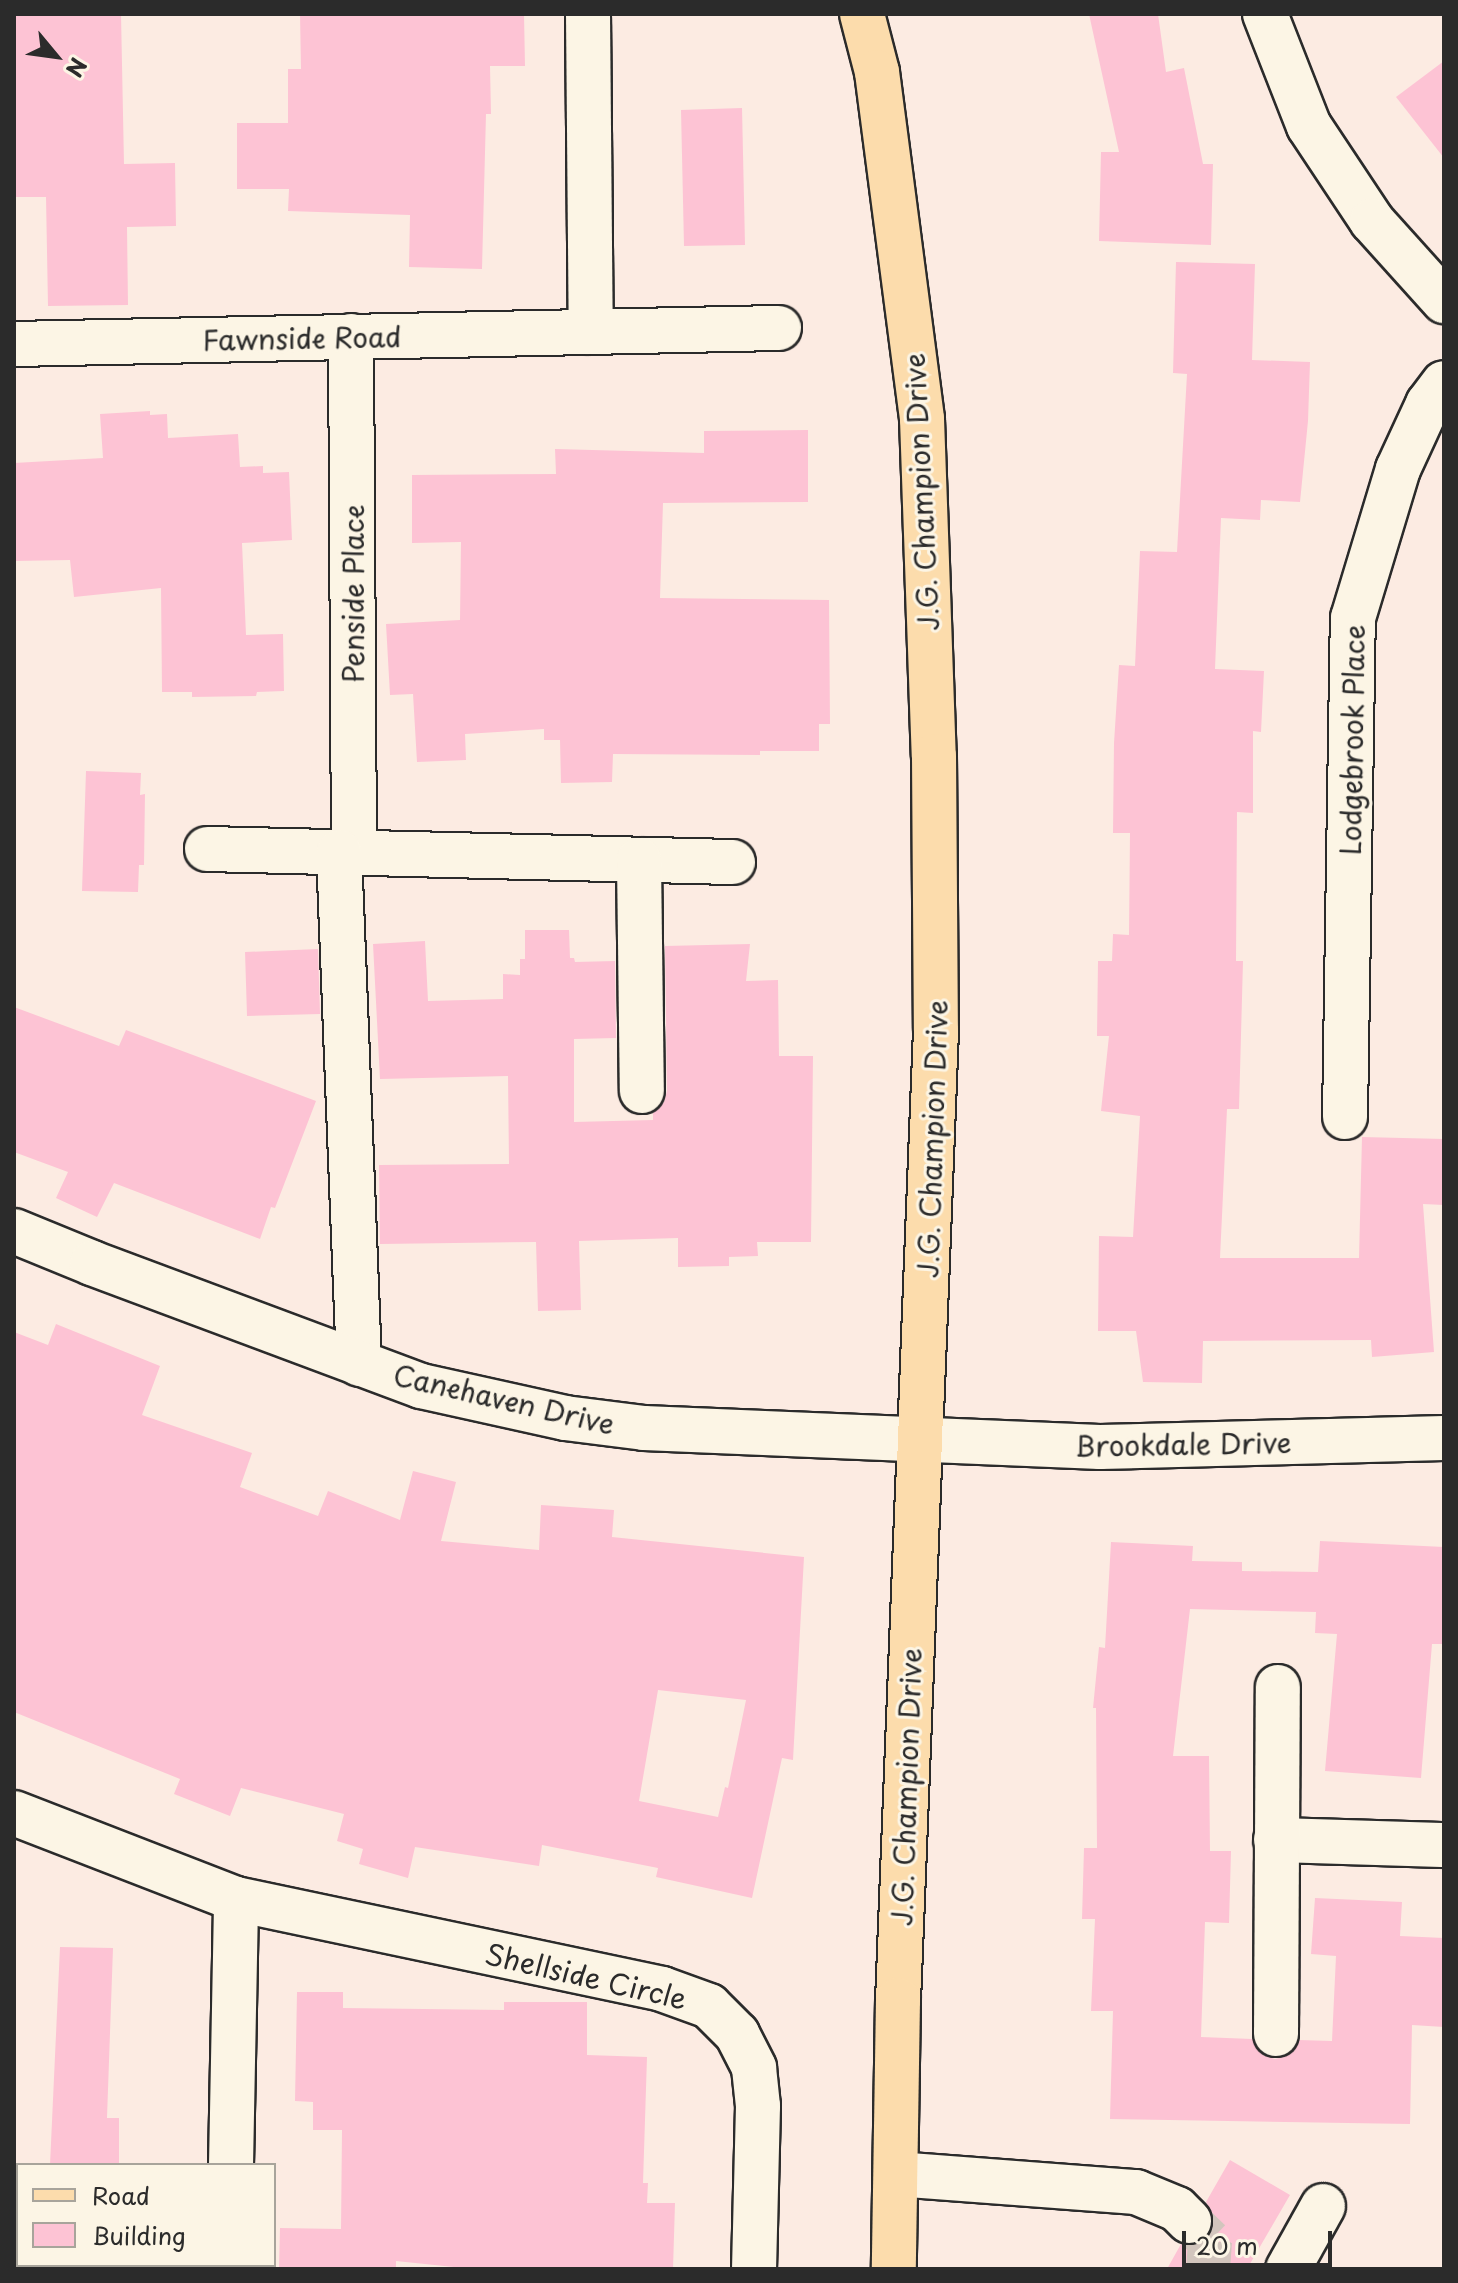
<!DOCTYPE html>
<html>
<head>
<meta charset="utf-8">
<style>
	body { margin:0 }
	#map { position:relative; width:1458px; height:2283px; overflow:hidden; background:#fcebe2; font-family:"Playpen Sans",sans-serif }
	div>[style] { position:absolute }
	.building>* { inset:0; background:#fdc3d4 }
	.minor-tunnel>* { height:44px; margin-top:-22px; transform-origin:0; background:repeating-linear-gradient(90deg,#d2c5bd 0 44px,transparent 0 66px) }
	.roads { filter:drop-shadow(2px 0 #2b2b2b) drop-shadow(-2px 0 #2b2b2b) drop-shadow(0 2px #2b2b2b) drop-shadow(0 -2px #2b2b2b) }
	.minor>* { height:44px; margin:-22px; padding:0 22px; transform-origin:22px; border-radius:22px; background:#fcf5e5 }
	.major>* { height:44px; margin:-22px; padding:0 22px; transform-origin:22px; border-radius:22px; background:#fcdcac }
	span { translate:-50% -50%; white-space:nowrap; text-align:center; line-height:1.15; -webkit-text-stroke:6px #fcf5e5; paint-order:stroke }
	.street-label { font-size:28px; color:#2b2b2b }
	.frame { position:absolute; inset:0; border:16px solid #2b2b2b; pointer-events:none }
	.legend { position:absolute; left:16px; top:2163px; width:260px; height:104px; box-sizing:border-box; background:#fcf5e5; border:2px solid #a8a49b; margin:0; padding:10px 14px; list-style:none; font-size:24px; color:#2b2b2b }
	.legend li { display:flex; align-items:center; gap:16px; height:40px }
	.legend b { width:40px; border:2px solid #a8a49b }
	.north { position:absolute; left:16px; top:16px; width:80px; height:80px; -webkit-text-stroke:6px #fcf5e5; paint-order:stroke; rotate:119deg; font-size:22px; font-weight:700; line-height:32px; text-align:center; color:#2b2b2b }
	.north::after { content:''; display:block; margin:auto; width:28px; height:36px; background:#2b2b2b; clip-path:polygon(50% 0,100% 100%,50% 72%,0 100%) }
	.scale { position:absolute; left:1182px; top:2231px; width:150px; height:36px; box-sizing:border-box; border:4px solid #2b2b2b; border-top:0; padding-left:10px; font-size:24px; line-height:28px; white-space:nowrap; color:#2b2b2b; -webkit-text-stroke:6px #fcf5e5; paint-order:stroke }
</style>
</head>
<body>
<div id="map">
	<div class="building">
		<i style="clip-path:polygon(14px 14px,121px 14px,124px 164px,175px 163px,176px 226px,127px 227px,128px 305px,48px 306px,46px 197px,14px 197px)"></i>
		<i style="clip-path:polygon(300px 14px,524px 14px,525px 66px,490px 66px,491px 114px,486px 114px,482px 269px,409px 267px,410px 215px,288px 211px,289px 189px,237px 189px,237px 123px,288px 123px,288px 69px,301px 69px)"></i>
		<i style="clip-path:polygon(1089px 14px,1158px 14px,1166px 72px,1184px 68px,1203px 164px,1213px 164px,1211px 245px,1099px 241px,1101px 152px,1119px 152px)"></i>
		<i style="clip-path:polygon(1444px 61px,1444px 158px,1396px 97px)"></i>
		<i style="clip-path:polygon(742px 108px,745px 245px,684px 246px,681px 110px)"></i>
		<i style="clip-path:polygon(1176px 262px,1255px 264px,1252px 360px,1310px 362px,1308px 421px,1300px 502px,1261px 500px,1260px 520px,1221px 518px,1215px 669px,1264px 671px,1261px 732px,1253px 731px,1253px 813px,1237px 812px,1236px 961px,1243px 961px,1239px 1109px,1227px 1109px,1220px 1258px,1359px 1258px,1362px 1137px,1444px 1139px,1444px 1205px,1423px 1204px,1434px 1352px,1372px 1357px,1371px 1340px,1203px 1341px,1202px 1383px,1143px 1382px,1136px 1331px,1098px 1331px,1099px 1236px,1133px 1237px,1140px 1116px,1101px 1111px,1109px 1036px,1097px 1036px,1098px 961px,1112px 961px,1113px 934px,1129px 935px,1130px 833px,1113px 833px,1114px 743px,1119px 665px,1135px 666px,1140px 551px,1177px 552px,1187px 374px,1173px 373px)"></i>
		<i style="clip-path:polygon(150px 411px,150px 415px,167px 414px,168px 438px,238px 434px,240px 467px,263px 466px,263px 473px,289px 472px,292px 540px,242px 543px,246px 635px,283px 634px,284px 691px,257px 692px,256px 696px,192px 697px,192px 692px,162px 692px,161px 588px,74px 597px,70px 560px,14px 561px,14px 463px,103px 458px,100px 414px)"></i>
		<i style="clip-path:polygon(808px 430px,808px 502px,663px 503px,660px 598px,829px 600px,830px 724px,819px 724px,819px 751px,760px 751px,760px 755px,613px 754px,612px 782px,561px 783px,560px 740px,544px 740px,544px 729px,465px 734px,466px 760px,417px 762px,413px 694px,390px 695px,386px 624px,460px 620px,461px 542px,412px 543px,412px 475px,556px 474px,555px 449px,704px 453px,704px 431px)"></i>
		<i style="clip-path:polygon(86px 771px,141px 773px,140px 795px,145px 794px,144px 865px,139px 865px,138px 892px,82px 891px)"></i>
		<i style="clip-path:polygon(525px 930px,569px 930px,570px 958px,574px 958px,575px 962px,615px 961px,616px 1038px,574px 1039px,574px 1122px,653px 1120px,653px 1113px,664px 1102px,667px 1091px,665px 946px,750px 944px,746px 981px,778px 980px,779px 1056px,813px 1056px,811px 1242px,757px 1242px,758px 1256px,729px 1257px,729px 1266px,678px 1267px,678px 1238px,579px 1241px,581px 1310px,538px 1311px,536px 1242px,380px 1244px,379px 1165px,509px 1164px,508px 1076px,380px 1079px,373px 944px,425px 941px,428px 1001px,503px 999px,503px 974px,520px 975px,520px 959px,525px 959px)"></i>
		<i style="clip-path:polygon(318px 949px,320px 1014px,247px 1016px,245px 952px)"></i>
		<i style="clip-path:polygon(14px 1007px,119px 1046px,126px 1030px,316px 1101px,275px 1208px,271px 1207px,260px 1239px,114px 1183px,97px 1217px,56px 1198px,68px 1172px,14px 1152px)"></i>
		<i style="clip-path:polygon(evenodd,56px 1324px,160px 1366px,142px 1415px,252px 1453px,240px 1487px,318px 1516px,328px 1491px,400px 1520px,413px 1471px,456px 1482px,441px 1541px,539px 1550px,541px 1505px,614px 1510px,612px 1537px,804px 1557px,793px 1760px,782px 1758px,752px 1898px,656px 1877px,658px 1868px,542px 1845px,539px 1866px,415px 1847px,408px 1878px,359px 1864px,363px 1849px,337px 1841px,344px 1814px,241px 1788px,230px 1816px,174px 1794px,180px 1779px,14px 1712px,14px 1332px,48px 1345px,56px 1324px,658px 1690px,746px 1700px,728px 1788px,725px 1787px,718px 1817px,639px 1801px,658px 1690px)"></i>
		<i style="clip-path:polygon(1320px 1541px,1444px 1547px,1444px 1644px,1432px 1644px,1421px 1778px,1325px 1771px,1337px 1634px,1315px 1633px,1316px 1612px,1190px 1609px,1173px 1756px,1209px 1756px,1210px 1851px,1231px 1851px,1229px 1923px,1205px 1922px,1201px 2037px,1252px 2039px,1263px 2055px,1275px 2059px,1289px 2055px,1299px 2040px,1332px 2041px,1336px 1956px,1311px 1954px,1315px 1898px,1402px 1902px,1400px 1936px,1444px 1938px,1444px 2027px,1412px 2025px,1410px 2124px,1110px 2119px,1113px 2011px,1091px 2011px,1095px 1919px,1082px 1919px,1084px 1848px,1097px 1848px,1096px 1708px,1093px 1708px,1099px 1647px,1105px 1648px,1111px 1542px,1193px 1546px,1192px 1561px,1242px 1562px,1242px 1571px,1318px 1572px)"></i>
		<i style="clip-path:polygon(60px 1947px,113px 1948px,107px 2118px,119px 2118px,119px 2165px,50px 2165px)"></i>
		<i style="clip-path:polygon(297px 1992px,343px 1992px,343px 2008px,504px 2010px,504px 2002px,587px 2002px,587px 2055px,647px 2057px,643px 2183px,648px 2183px,647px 2203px,675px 2203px,673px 2269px,473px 2269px,396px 2261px,396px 2269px,279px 2269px,280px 2228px,341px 2229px,342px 2130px,313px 2130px,313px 2102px,295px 2101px)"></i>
		<i style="clip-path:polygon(1230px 2160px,1290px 2195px,1247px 2269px,1167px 2269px,1181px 2244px,1195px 2245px,1207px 2238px,1213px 2227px,1213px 2215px,1206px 2202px)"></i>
	</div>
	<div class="minor-tunnel">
		<i style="left:1189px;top:2221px;width:29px;rotate:44deg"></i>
		<i style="left:1210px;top:2241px;width:28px;rotate:94deg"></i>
	</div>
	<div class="roads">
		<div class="minor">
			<i style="left:588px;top:14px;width:318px;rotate:89.5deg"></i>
			<i style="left:1265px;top:14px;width:120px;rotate:68.6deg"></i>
			<i style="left:1309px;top:126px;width:114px;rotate:56.4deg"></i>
			<i style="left:1372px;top:221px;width:108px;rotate:48deg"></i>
			<i style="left:351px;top:336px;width:516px;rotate:89.67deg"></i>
			<i style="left:14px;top:344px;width:765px;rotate:-1.2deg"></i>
			<i style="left:207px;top:849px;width:526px;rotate:1.42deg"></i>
			<i style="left:339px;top:852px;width:512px;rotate:87.76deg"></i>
			<i style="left:639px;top:860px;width:231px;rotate:89.3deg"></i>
			<i style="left:1345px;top:1117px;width:499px;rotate:-89.1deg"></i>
			<i style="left:1353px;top:618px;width:156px;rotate:-73.2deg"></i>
			<i style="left:1398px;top:469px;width:72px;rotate:-65.2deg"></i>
			<i style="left:1428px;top:404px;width:26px;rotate:-53deg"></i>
			<i style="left:14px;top:1231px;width:84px;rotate:22.3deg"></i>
			<i style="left:92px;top:1263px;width:351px;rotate:20.5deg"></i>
			<i style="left:421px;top:1386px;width:148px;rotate:12.5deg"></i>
			<i style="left:565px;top:1418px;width:80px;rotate:7.2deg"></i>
			<i style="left:644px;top:1428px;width:456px;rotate:2.4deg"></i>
			<i style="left:1100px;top:1447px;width:344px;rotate:-1.5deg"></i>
			<i style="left:14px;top:1813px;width:238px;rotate:21.2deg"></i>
			<i style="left:236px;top:1899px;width:435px;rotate:11.9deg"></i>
			<i style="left:662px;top:1989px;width:50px;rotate:19.9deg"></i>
			<i style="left:709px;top:2006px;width:40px;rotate:45deg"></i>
			<i style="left:737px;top:2034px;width:38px;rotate:63deg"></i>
			<i style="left:754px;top:2068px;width:38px;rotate:84deg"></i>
			<i style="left:758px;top:2106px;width:163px;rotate:91.4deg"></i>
			<i style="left:1276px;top:1840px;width:168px;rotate:1.7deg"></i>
			<i style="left:1276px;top:2034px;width:347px;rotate:-89.7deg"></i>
			<i style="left:231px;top:2165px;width:266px;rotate:-88.9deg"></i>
			<i style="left:896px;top:2174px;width:241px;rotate:4.3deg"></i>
			<i style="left:1136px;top:2192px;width:44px;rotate:22.5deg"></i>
			<i style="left:1177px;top:2209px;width:17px;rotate:45deg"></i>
			<i style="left:228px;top:2269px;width:4px;rotate:-76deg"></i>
			<i style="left:1288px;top:2269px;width:72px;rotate:-60.9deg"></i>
		</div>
		<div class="major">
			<i style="left:862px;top:14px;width:60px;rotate:75.5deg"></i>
			<i style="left:877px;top:72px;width:350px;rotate:82.6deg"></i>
			<i style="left:922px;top:419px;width:337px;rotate:88deg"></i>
			<i style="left:934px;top:756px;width:274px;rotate:89.6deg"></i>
			<i style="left:936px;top:1030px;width:971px;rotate:92.24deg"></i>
			<i style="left:898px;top:2000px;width:269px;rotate:90.9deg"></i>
		</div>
	</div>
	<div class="street-label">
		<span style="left:302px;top:338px;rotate:-1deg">Fawnside Road</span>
		<span style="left:921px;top:492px;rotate:-93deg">J.G. Champion Drive</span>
		<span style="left:353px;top:594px;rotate:-90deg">Penside Place</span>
		<span style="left:1352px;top:740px;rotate:-89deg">Lodgebrook Place</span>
		<span style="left:932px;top:1139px;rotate:-88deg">J.G. Champion Drive</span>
		<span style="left:504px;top:1399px;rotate:13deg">Canehaven Drive</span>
		<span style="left:1183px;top:1444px;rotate:-1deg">Brookdale Drive</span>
		<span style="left:906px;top:1787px;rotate:-88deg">J.G. Champion Drive</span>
		<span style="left:586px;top:1976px;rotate:13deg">Shellside Circle</span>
	</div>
	<div class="frame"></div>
	<ul class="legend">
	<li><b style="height:10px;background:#fcdcac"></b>Road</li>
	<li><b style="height:22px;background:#fdc3d4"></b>Building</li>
	</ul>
	<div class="north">N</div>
	<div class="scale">20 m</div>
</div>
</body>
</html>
